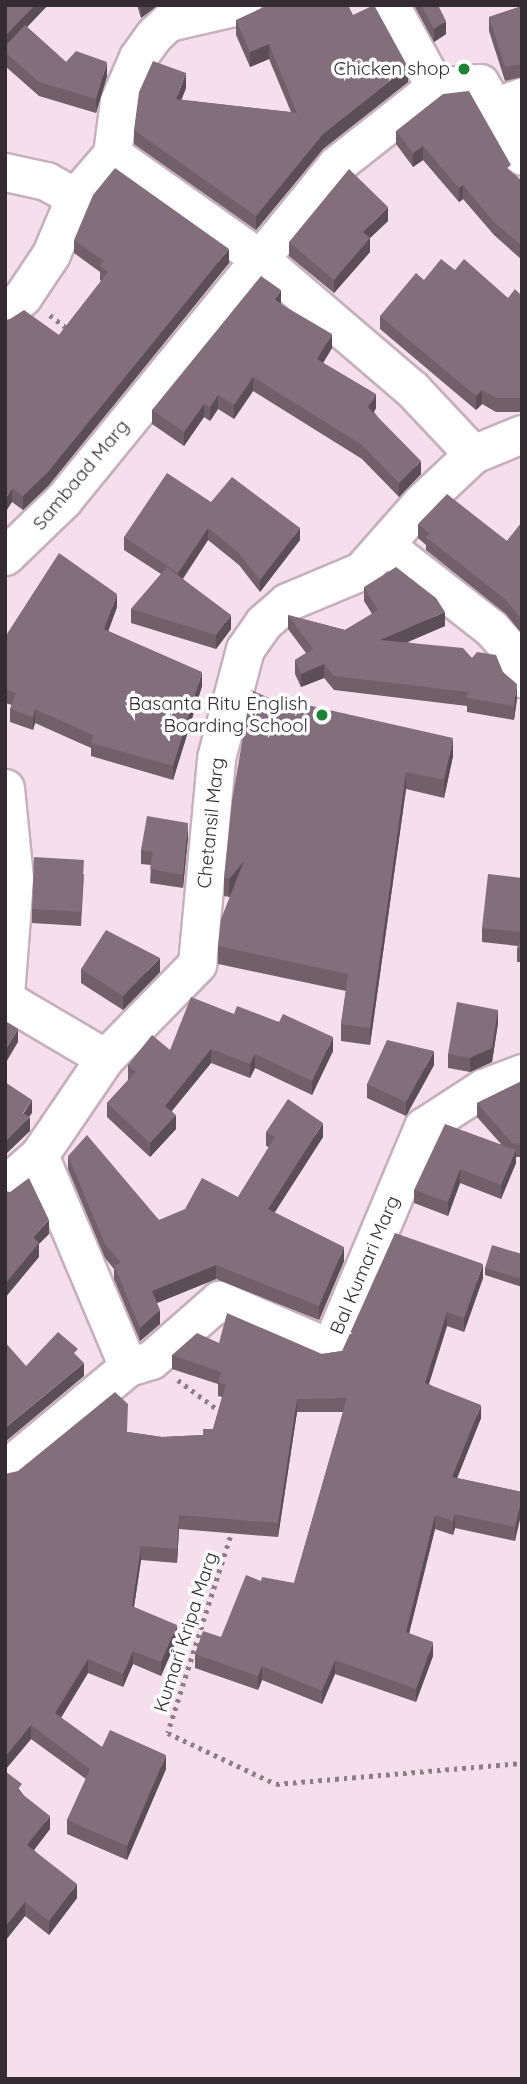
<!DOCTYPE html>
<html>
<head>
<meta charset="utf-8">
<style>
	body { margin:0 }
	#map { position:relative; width:527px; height:2084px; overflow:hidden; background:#f6dfec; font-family:Quicksand,sans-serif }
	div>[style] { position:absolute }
	.path>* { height:4.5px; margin-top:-2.25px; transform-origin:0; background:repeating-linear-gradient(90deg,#8d7e86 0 3.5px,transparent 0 8.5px) }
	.roads { filter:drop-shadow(2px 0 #c6b0bd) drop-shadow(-2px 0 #c6b0bd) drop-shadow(0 2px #c6b0bd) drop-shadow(0 -2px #c6b0bd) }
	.minor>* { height:37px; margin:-18.5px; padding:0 18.5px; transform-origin:18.5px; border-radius:18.5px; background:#fff }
	.wall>* { inset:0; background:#715f6a }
	.shaded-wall>* { inset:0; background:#5c4e56 }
	.building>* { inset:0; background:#836f7b }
	.dots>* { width:19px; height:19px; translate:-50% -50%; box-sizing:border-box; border:4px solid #fff; border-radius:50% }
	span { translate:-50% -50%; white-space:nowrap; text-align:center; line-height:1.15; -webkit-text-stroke:7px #fff; paint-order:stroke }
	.poi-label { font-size:19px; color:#352c31 }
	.right { translate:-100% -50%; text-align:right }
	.street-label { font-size:19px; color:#352c31 }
	.frame { position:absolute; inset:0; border:7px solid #352c31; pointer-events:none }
</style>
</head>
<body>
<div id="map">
	<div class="path">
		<i style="left:50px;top:315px;width:23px;rotate:38deg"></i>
		<i style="left:178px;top:1380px;width:54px;rotate:36.7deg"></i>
		<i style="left:233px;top:1529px;width:214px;rotate:107.7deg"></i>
		<i style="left:168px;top:1733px;width:119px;rotate:25.3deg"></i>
		<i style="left:276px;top:1784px;width:247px;rotate:-4.9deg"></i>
	</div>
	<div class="roads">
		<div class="minor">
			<i style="left:390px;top:5px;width:94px;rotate:61.2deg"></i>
			<i style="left:494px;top:107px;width:56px;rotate:60.3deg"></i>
			<i style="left:112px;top:154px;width:180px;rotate:35.3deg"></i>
			<i style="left:259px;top:258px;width:201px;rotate:40.6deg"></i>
			<i style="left:412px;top:389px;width:89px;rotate:46.8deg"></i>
			<i style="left:5px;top:172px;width:42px;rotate:12.4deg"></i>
			<i style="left:46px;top:181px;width:33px;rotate:29deg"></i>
			<i style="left:5px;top:313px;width:25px;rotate:-43deg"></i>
			<i style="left:23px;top:296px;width:50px;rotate:-56.3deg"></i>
			<i style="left:51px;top:254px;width:62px;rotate:-67.2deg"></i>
			<i style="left:75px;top:197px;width:57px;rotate:-49.3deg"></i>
			<i style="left:112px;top:154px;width:53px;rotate:-82.5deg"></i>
			<i style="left:119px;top:101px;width:48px;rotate:-66.6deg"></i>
			<i style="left:138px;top:57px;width:27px;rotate:-54deg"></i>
			<i style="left:154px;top:35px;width:19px;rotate:-43deg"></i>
			<i style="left:168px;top:22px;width:76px;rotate:-12.9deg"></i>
			<i style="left:386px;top:546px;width:133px;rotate:38deg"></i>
			<i style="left:491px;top:628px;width:31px;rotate:48deg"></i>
			<i style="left:512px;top:651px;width:29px;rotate:70deg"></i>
			<i style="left:5px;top:556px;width:81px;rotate:-44deg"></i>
			<i style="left:63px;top:500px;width:432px;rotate:-50.8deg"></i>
			<i style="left:336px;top:165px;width:126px;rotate:-38.2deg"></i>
			<i style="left:435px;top:87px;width:45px;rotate:-5.1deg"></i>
			<i style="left:480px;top:83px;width:28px;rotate:60deg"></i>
			<i style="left:494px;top:107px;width:30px;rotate:-20deg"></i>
			<i style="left:5px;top:788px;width:90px;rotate:84.3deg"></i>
			<i style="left:14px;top:878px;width:116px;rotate:94.4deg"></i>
			<i style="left:5px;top:999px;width:116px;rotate:30.5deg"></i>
			<i style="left:39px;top:1155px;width:230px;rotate:67.2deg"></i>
			<i style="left:5px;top:1185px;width:45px;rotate:-41.4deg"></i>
			<i style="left:39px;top:1155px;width:117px;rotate:-55.8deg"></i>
			<i style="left:105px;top:1058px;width:132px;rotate:-45.6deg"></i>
			<i style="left:197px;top:964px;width:207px;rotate:-84.7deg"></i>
			<i style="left:216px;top:758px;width:113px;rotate:-75.1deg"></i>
			<i style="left:245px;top:649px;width:32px;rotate:-55deg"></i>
			<i style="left:263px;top:623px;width:32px;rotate:-41deg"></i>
			<i style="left:287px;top:602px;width:80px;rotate:-22.7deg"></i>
			<i style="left:361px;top:571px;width:89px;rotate:-48.6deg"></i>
			<i style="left:420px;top:504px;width:73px;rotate:-43.3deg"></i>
			<i style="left:473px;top:454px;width:53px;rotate:-22.2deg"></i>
			<i style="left:5px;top:1469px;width:160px;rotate:-39.7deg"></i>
			<i style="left:128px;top:1367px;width:24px;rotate:-17deg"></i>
			<i style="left:151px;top:1360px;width:91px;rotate:-41.4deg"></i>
			<i style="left:219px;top:1300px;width:121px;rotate:23.4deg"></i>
			<i style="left:330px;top:1348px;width:240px;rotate:-67.2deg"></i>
			<i style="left:423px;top:1127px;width:72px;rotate:-33deg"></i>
			<i style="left:483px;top:1088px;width:42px;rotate:-21deg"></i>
		</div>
	</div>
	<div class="wall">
		<i style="clip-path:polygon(5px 5px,48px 5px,27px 27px,66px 62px,107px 76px,96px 113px,39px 96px,5px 66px)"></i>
		<i style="clip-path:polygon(137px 5px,158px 5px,141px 18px)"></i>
		<i style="clip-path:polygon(414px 5px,438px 5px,446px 34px,434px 42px)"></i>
		<i style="clip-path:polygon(522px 6px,522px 77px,505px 81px,489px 31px,489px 17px)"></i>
		<i style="clip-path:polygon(353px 15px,408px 82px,323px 149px,256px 230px,134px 144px,134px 130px,186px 88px,181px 100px,291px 112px,269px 59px,250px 67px,236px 35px,236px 20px)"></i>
		<i style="clip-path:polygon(396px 131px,511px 172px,522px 181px,522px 260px,494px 235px,463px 199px,459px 202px,423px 160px,413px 167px,396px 144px)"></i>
		<i style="clip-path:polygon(388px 221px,370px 238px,370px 252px,334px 293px,289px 256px,289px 242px)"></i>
		<i style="clip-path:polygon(74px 240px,229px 263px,48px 486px,23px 510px,12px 502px,5px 320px,59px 335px,101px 281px,100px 280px,100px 272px,74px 253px)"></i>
		<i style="clip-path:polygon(455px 270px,508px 298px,522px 296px,522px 412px,496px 412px,482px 404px,476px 410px,380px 329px,380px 316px,424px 280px)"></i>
		<i style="clip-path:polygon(281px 304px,332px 348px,323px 363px,376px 408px,374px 412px,421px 474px,399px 497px,362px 459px,253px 391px,234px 419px,218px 409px,210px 421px,204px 417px,184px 446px,152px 424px,152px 410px)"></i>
		<i style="clip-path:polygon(211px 502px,300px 540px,260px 592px,239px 565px,208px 540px,183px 579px,231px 629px,216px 649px,131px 623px,131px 609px,161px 574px,124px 550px,124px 537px)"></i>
		<i style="clip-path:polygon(522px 522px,522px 634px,506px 614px,426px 550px,426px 545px,418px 538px,418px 524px,507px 541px)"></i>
		<i style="clip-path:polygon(364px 587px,445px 626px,407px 642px,472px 658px,503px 672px,517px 698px,514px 720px,467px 712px,467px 706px,334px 690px,324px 678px,301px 687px,295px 674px,295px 660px,306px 653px,288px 629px,288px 615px,345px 630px,372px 614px,364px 601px)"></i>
		<i style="clip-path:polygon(117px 607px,108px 631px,202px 686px,173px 780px,91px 756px,91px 748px,35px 723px,33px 730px,10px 722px,10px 709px,12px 705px,5px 703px,5px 637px)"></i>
		<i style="clip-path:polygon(305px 714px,453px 756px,444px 798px,406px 789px,370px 1045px,341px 1041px,341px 1024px,346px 991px,218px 964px,218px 946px,230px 895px,229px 897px,224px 896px,224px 878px)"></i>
		<i style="clip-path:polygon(188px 837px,183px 888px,150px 883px,151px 865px,141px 864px,141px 850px)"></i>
		<i style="clip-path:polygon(84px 874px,81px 926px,32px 923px,32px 909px)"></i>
		<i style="clip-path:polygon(522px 878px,522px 962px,517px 962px,517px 949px,518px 946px,482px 942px,482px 928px)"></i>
		<i style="clip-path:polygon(81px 969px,160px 972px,123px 1010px,81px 983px)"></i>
		<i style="clip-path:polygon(234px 1014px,333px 1051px,312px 1095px,255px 1068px,250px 1078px,211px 1063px,172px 1111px,176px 1129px,150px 1157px,107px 1117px,107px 1103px,128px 1080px,128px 1065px,170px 1050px)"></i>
		<i style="clip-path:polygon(498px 1023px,492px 1062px,470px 1072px,448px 1068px,448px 1054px)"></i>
		<i style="clip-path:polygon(434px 1065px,406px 1116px,367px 1098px,367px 1084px)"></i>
		<i style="clip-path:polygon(522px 1081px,522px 1157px,516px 1157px,516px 1163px,501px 1199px,460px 1183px,448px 1216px,414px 1203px,414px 1190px,501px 1144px,477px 1117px,477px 1103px)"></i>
		<i style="clip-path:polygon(266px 1132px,323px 1137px,274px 1213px,344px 1261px,319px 1320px,216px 1279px,157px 1303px,160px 1324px,140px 1341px,114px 1279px,114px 1269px,105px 1258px,68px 1169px,68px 1156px,159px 1220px,238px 1197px,269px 1147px,266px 1146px)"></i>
		<i style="clip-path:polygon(522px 1254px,522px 1287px,485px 1275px,485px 1268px)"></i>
		<i style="clip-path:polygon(483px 1278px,464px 1332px,447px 1326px,429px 1384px,481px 1418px,457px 1478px,522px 1492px,515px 1541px,455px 1528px,453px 1535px,435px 1529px,409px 1633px,433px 1656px,416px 1702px,335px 1674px,322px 1704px,262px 1680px,258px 1690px,195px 1668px,195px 1654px,221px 1637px,261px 1581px,294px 1583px,343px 1412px,297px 1412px,278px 1537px,179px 1529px,177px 1563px,141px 1560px,134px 1607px,177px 1639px,161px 1676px,133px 1664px,123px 1687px,88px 1673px,61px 1718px,102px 1747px,166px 1769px,127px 1860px,67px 1834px,67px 1820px,86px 1779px,31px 1739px,5px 1770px,18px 1471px,128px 1432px,162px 1437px,203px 1435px,213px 1429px,222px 1397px,218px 1396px,218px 1384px,172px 1369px,172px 1355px,219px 1343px,322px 1354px,342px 1351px)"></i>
		<i style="clip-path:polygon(5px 1771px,50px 1829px,34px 1850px,77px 1898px,49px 1935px,25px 1916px,5px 1941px)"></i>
	</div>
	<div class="shaded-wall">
		<i style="clip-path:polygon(35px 5px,48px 5px,7px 48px,7px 34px)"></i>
		<i style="clip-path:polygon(141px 5px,158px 5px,141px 18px)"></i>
		<i style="clip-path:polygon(446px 21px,446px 34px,434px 42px,434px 29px)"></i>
		<i style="clip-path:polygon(269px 44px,269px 59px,250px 67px,250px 52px)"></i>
		<i style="clip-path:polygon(107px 62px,107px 76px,96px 113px,96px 99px)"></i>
		<i style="clip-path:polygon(408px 67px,408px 82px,323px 149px,256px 230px,256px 216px,323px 134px)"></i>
		<i style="clip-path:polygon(186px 73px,186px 88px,176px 114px,176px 99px)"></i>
		<i style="clip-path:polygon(423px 146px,423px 160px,413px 167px,413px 153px)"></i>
		<i style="clip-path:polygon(463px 185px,463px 199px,459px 202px,459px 188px)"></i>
		<i style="clip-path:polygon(388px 207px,388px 221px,370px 238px,370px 252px,334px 293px,334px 280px,363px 232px)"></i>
		<i style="clip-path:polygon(229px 249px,229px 263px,48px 486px,23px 510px,23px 496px)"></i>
		<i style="clip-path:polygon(281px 290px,281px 304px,274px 300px)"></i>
		<i style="clip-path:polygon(332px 334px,332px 348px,317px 373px,317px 359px)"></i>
		<i style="clip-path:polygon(253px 377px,253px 391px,234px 419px,234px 405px)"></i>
		<i style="clip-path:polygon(482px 390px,482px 404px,476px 410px,476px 396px)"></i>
		<i style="clip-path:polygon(376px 394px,376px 408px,368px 421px,368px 407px)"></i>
		<i style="clip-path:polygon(218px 395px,218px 409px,210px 421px,210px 407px)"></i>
		<i style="clip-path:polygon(204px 404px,204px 417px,184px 446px,184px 432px)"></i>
		<i style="clip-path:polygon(421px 461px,421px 474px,399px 497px,399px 483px)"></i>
		<i style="clip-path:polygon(12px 488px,12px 502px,5px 513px,5px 500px)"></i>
		<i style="clip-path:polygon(208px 528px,208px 540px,178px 585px,178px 573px)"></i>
		<i style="clip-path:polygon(300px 528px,300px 540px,260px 592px,260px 580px)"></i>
		<i style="clip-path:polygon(117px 594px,117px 607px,104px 643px,104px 629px)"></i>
		<i style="clip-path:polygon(445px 612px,445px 626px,380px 654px,380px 640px)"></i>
		<i style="clip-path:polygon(231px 615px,231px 629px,216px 649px,216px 635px)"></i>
		<i style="clip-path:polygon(324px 664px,324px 678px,301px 687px,301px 674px)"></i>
		<i style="clip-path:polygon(202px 672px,202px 686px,173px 780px,173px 766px)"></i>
		<i style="clip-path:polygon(517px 684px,517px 698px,514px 720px,514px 706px)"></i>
		<i style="clip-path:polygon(35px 709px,35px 723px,33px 730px,33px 717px)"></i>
		<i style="clip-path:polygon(453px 738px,453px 756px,444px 798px,444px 780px)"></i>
		<i style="clip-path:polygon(406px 772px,406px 789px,370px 1045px,370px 1028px)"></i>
		<i style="clip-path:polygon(188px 823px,188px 837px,183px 888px,183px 875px)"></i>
		<i style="clip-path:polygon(244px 861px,244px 878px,229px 897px,229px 879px)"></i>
		<i style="clip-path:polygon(160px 958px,160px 972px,123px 1010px,123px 996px)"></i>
		<i style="clip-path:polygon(498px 1010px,498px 1023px,492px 1062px,470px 1072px,470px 1058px)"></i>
		<i style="clip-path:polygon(18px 1029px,18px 1042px,5px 1064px,5px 1050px)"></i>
		<i style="clip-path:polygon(333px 1037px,333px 1051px,312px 1095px,312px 1081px)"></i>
		<i style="clip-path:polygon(211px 1049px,211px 1063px,165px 1119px,165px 1106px)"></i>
		<i style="clip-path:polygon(434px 1051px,434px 1065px,406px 1116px,406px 1102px)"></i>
		<i style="clip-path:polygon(255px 1054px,255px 1068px,250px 1078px,250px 1064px)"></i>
		<i style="clip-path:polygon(32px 1100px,32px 1113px,27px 1120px,30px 1117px,30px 1131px,5px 1155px,5px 1142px)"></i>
		<i style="clip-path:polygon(176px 1115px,176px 1129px,150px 1157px,150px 1143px)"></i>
		<i style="clip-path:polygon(323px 1123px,323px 1137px,268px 1223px,268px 1209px)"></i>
		<i style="clip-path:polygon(516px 1150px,516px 1163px,501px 1199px,501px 1185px)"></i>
		<i style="clip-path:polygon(460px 1169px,460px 1183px,448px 1216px,448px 1202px)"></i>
		<i style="clip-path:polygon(49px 1220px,49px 1234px,39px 1244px,39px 1257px,5px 1298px,5px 1284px,33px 1237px)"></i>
		<i style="clip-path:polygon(344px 1247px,344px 1261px,319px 1320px,319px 1306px)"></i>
		<i style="clip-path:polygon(483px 1264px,483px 1278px,464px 1332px,464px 1318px)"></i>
		<i style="clip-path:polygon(216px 1265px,216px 1279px,152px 1305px,152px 1291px)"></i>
		<i style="clip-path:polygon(160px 1310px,160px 1324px,140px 1341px,140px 1328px)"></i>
		<i style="clip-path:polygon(447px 1312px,447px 1326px,425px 1396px,425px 1383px)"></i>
		<i style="clip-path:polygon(84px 1363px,84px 1376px,5px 1442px,5px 1428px)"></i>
		<i style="clip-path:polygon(297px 1399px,297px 1412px,278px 1537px,278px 1523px)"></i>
		<i style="clip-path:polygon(481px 1405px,481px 1418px,452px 1491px,452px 1477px)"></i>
		<i style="clip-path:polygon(522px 1497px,522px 1511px,515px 1541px,515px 1527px)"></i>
		<i style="clip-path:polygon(455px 1514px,455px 1528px,453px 1535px,453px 1521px)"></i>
		<i style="clip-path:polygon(179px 1515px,179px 1529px,177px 1563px,177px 1549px)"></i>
		<i style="clip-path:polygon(435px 1515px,435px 1529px,406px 1646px,406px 1632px)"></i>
		<i style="clip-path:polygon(141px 1546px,141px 1560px,132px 1620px,132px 1606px)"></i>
		<i style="clip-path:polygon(177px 1625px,177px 1639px,161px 1676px,161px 1662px)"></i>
		<i style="clip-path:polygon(433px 1642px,433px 1656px,416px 1702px,416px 1689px)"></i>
		<i style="clip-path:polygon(133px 1651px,133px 1664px,123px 1687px,123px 1674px)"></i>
		<i style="clip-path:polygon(88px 1659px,88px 1673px,55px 1727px,55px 1713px)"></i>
		<i style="clip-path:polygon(335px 1660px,335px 1674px,322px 1704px,322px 1691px)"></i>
		<i style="clip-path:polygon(262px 1666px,262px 1680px,258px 1690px,258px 1676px)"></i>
		<i style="clip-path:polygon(31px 1725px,31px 1739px,5px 1770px,5px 1757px)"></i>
		<i style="clip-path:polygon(166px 1755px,166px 1769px,127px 1860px,127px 1846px)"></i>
		<i style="clip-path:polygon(50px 1816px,50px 1829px,27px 1859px,27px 1845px)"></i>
		<i style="clip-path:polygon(77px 1884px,77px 1898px,49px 1935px,49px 1921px)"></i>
		<i style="clip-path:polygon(25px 1902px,25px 1916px,5px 1941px,5px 1927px)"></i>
	</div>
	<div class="building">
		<i style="clip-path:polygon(5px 5px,35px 5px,7px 34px,5px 32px)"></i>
		<i style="clip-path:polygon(268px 5px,348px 5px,353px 15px,374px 5px,408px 67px,323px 134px,256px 216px,134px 130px,139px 92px,153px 61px,186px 73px,176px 99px,297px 113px,269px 44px,250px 52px,236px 20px)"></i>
		<i style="clip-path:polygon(421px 5px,438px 5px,446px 21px,434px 29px)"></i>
		<i style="clip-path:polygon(522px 6px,522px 64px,505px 67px,489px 17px)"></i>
		<i style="clip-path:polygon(25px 25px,66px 62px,76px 51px,107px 62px,96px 99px,39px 82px,5px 52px,5px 46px)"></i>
		<i style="clip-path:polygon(469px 91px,511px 165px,507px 168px,522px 181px,522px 246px,494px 222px,463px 185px,459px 188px,423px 146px,413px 153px,396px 131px,443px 94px)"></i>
		<i style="clip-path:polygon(115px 168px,229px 249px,48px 472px,23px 496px,12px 488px,5px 500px,5px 320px,10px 319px,24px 310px,59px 335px,108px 272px,100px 266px,104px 261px,74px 240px,93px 195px)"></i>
		<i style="clip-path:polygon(349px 169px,388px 207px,363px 232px,370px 238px,334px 280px,289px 242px)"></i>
		<i style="clip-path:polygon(441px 259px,455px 270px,464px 259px,508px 298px,515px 289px,522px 296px,522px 398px,496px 398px,482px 390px,476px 396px,380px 316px,416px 273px,424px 280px)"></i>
		<i style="clip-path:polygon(261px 276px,281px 290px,274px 300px,332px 334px,317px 359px,376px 394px,368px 407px,421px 461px,399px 483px,362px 445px,253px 377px,234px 405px,218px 395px,210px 407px,204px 404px,184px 432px,152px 410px)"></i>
		<i style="clip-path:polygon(167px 473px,211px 502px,232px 477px,300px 528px,260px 580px,239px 553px,208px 528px,178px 573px,124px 537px)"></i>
		<i style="clip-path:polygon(447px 494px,507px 541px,522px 522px,522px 620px,506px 600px,426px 537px,429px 533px,418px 524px)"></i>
		<i style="clip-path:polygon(59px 553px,117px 594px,104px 629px,202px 672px,173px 766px,91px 743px,93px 735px,35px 709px,33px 717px,10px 709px,16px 693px,5px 689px,5px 637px)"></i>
		<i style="clip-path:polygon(167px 567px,231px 615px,216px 635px,131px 609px)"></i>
		<i style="clip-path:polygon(396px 567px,436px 598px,445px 612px,380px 640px,463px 648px,472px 658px,477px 652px,496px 655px,503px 672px,517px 684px,514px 706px,467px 698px,468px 692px,334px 676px,324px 664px,301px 674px,295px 660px,313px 649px,288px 615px,345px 630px,378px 610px,364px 587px)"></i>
		<i style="clip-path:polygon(251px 690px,305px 714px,307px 705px,453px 738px,444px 780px,406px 772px,370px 1028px,341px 1024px,348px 974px,218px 946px,221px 919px,244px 861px,229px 879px,224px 878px,232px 801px)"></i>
		<i style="clip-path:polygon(147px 816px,188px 823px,183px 875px,150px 869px,153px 852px,141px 850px)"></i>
		<i style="clip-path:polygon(34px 857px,84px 860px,81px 912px,32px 909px)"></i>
		<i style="clip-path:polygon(488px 874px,522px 878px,522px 932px,482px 928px)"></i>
		<i style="clip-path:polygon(106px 930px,160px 958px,123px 996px,81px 969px)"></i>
		<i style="clip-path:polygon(522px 937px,522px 948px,517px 949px)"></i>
		<i style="clip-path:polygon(191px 997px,234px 1014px,237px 1006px,279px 1022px,283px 1014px,333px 1037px,312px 1081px,255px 1054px,250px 1064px,211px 1049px,165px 1106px,176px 1115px,150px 1143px,107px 1103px,136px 1072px,128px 1065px,152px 1035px,170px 1050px)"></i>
		<i style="clip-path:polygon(457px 1002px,498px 1010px,492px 1048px,470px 1058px,448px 1054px)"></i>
		<i style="clip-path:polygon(5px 1021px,18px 1029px,5px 1050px)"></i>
		<i style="clip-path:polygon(387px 1040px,434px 1051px,406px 1102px,367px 1084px)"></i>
		<i style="clip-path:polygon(522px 1081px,522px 1143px,513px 1144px,477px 1103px)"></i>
		<i style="clip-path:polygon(5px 1082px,32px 1100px,23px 1113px,30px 1117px,5px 1142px)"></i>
		<i style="clip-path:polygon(288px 1099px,323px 1123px,268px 1209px,344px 1247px,319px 1306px,216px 1265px,152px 1291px,160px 1310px,140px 1328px,114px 1265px,121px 1263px,105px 1244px,68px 1156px,87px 1135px,159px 1220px,185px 1209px,202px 1178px,238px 1197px,275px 1137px,266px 1132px)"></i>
		<i style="clip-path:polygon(445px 1124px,516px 1150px,501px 1185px,460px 1169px,448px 1202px,414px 1190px)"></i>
		<i style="clip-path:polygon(29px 1178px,49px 1220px,33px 1237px,39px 1243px,5px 1284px,5px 1191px,10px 1192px)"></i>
		<i style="clip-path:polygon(395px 1233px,483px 1264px,464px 1318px,447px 1312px,425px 1383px,481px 1405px,452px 1477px,522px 1492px,522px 1497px,515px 1527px,455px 1514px,453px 1521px,435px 1515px,406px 1632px,433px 1642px,416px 1689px,335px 1660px,322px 1691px,262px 1666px,258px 1676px,195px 1654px,203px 1631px,221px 1637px,246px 1575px,261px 1581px,262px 1577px,294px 1583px,347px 1398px,297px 1399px,278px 1523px,179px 1515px,177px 1549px,141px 1546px,132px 1606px,177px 1625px,161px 1662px,133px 1651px,123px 1674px,88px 1659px,55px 1713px,102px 1747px,110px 1730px,166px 1755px,127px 1846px,67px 1820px,90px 1769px,31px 1725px,5px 1757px,5px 1474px,18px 1471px,115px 1392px,128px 1404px,127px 1432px,162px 1437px,203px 1435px,203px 1429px,213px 1429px,226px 1385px,218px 1382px,221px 1372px,172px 1355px,197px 1333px,219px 1343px,227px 1313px,322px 1354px,342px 1351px)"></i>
		<i style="clip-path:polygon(492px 1245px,522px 1254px,522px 1279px,485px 1268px)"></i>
		<i style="clip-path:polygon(58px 1332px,78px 1349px,74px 1353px,84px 1363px,5px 1428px,5px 1342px,26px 1366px)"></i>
		<i style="clip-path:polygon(5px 1771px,22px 1784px,17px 1790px,50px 1816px,27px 1845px,77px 1884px,49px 1921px,25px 1902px,5px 1927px)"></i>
	</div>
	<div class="dots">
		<i style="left:464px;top:69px;background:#1e8236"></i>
		<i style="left:322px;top:715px;background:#1e8236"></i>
	</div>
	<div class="poi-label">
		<span class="right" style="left:450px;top:69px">Chicken shop</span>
		<span class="right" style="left:308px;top:715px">Basanta Ritu English<br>Boarding School</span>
	</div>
	<div class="street-label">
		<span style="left:81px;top:475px;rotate:-50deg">Sambaad Marg</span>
		<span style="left:211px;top:823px;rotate:-84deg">Chetansil Marg</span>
		<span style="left:365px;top:1265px;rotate:-67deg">Bal Kumari Marg</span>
		<span style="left:186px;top:1632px;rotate:-72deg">Kumari Kripa Marg</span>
	</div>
	<div class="frame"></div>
</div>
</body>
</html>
